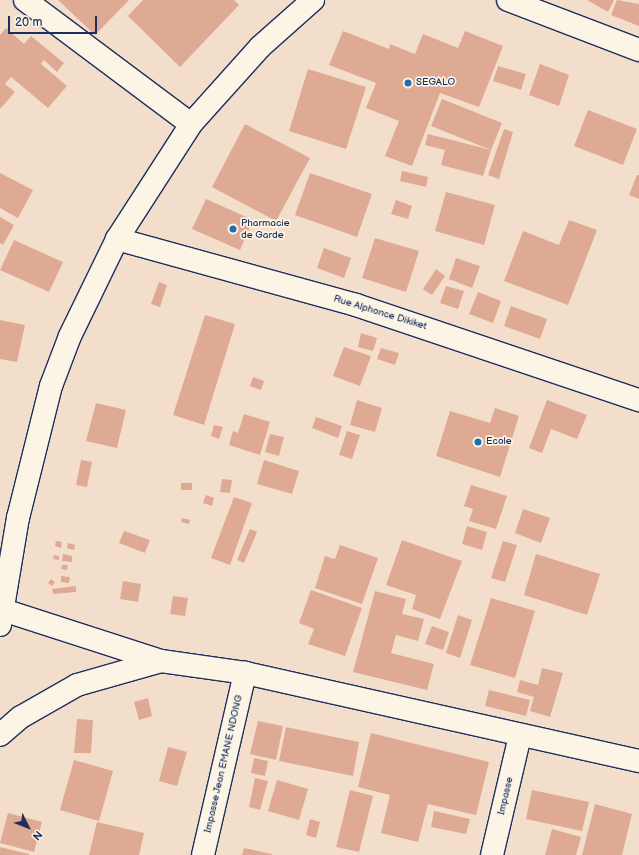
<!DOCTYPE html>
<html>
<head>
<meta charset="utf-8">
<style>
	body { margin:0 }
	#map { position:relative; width:639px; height:855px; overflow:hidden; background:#f3decc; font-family:"Balsamiq Sans",sans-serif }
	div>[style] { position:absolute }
	.building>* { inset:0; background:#dfaa93 }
	.roads { filter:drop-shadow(1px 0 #1b2f5e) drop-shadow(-1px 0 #1b2f5e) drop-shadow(0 1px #1b2f5e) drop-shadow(0 -1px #1b2f5e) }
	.minor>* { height:22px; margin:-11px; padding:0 11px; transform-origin:11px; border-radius:11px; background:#fcf5e5 }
	.secondary>* { height:22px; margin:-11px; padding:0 11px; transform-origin:11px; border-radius:11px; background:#fcf5e5 }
	.dots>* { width:11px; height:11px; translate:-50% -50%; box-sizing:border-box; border:2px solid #fcf5e5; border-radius:50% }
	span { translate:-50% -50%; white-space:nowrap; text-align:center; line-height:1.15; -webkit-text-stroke:3.5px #fcf5e5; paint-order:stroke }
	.poi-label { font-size:10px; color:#1b2f5e }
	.left { translate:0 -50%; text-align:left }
	.street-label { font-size:10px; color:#1b2f5e }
	.north { position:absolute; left:8px; top:807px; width:40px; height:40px; -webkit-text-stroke:3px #fcf5e5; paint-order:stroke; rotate:132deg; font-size:11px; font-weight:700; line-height:16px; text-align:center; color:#1b2f5e }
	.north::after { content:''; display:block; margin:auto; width:14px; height:18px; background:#1b2f5e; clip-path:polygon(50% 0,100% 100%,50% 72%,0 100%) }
	.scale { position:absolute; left:8px; top:16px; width:89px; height:18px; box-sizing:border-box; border:2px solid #1b2f5e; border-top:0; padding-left:5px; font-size:12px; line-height:14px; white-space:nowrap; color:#1b2f5e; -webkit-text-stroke:3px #fcf5e5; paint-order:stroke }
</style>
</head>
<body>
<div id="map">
	<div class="building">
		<i style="clip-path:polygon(58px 0,129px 0,95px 35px)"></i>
		<i style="clip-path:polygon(143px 0,234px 0,239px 5px,180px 67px,128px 16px)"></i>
		<i style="clip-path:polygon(587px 0,614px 0,608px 12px)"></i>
		<i style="clip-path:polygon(617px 0,639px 4px,639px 26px,611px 15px)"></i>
		<i style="clip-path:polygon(6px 28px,24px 44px,31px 36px,64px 63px,57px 72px,44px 60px,41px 64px,67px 86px,48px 108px,11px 77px,5px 84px,15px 92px,0 109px,0 35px)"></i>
		<i style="clip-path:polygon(343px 31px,389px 49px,390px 44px,415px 54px,423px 34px,458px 48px,465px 31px,503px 46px,479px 107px,440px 93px,412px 166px,385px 156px,399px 121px,366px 108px,376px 83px,329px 65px)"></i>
		<i style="clip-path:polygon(540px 64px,569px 75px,559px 106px,529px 95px)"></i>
		<i style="clip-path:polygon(498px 66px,526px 74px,521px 90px,493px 81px)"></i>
		<i style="clip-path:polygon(308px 69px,366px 87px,346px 149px,289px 131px)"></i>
		<i style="clip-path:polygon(442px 99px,502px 123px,491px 150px,431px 126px)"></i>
		<i style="clip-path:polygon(588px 110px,637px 129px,623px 165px,574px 146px)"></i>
		<i style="clip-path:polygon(245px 124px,310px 158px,276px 221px,212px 187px)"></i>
		<i style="clip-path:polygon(504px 129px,513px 132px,499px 179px,488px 175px)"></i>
		<i style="clip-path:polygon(428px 134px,491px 150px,483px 176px,441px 165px,445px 150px,425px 145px)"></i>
		<i style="clip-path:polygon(402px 171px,428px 177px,426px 187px,400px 181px)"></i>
		<i style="clip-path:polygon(0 173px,33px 190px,18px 218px,0 208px)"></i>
		<i style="clip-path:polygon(310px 173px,372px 194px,357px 237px,295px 215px)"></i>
		<i style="clip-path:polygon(637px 175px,639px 175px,639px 199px,629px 195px)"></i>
		<i style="clip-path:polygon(446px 192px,495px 205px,484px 245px,435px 231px)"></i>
		<i style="clip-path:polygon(206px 199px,253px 220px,240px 250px,192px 229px)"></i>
		<i style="clip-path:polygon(396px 200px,412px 206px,408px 219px,391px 214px)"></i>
		<i style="clip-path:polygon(0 217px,14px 225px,3px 245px,0 243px)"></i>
		<i style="clip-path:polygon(569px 220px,597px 230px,568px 305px,504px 281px,523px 231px,559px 245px)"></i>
		<i style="clip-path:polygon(375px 238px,419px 251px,406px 292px,362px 278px)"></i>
		<i style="clip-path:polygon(14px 240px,63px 262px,49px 292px,0 270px)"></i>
		<i style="clip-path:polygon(324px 248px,351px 258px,344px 278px,317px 268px)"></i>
		<i style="clip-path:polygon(456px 258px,480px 266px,472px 288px,449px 279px)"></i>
		<i style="clip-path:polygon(436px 269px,445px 276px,432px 295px,423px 289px)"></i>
		<i style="clip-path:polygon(159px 282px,167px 285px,160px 307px,151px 304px)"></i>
		<i style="clip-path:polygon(446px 286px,464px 291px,458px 309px,440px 303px)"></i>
		<i style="clip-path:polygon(478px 292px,501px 301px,493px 323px,469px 314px)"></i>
		<i style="clip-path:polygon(511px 306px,547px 319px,540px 339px,504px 326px)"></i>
		<i style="clip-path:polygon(205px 315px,235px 324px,204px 425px,173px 415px)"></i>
		<i style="clip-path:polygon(0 320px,25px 325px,17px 362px,0 359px)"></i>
		<i style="clip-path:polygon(361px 333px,377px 338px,373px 351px,358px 347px)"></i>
		<i style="clip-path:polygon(344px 347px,371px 356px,360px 386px,333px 376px)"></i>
		<i style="clip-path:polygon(381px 348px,399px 353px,395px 365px,377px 359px)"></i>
		<i style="clip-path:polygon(253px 377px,264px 381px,261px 390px,250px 386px)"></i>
		<i style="clip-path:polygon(357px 400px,382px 408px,375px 432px,350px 425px)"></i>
		<i style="clip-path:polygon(547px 400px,587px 415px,577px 439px,551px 429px,542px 453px,529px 448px)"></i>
		<i style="clip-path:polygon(96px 403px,126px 410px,117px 448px,86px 441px)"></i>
		<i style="clip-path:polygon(495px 408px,519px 416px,500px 477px,436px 456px,450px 411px,490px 423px)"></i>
		<i style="clip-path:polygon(244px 414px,270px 422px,260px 455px,229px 445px,233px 431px,238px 433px)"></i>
		<i style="clip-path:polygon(316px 417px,342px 426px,338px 438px,312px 428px)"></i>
		<i style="clip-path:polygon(214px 425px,223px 427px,219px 439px,211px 436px)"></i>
		<i style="clip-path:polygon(347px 431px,360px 435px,352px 459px,339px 455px)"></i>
		<i style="clip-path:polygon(270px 434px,284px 437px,279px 456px,265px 452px)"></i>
		<i style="clip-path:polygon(81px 460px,92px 462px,87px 487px,76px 485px)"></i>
		<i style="clip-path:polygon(264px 460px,299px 471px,292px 494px,257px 484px)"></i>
		<i style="clip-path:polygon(222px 479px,232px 480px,230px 493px,220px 492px)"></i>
		<i style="clip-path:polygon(181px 483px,192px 483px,192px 490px,181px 490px)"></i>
		<i style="clip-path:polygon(471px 485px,507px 496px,496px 529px,469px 521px,473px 509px,464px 506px)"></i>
		<i style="clip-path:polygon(206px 495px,214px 498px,212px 506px,203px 503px)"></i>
		<i style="clip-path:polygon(234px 497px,252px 503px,230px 565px,211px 558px)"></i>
		<i style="clip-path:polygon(523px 509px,550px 518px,541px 543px,515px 533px)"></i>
		<i style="clip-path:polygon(182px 518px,190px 520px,189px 524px,181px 522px)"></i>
		<i style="clip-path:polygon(467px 526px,487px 532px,482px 550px,462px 544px)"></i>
		<i style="clip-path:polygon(250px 529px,257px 532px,244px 563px,237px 560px)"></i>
		<i style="clip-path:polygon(124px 531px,150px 540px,145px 553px,119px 543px)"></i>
		<i style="clip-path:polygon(402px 540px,462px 561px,440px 619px,412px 609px,416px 595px,386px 585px)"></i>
		<i style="clip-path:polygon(56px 541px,62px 542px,61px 548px,55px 546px)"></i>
		<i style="clip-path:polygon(503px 541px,517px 545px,505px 582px,491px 578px)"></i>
		<i style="clip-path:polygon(68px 543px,75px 545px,74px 550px,67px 548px)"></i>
		<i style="clip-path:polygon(340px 545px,378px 558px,362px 604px,315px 588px,325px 556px,335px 559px)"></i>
		<i style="clip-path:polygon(63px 554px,72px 556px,72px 562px,62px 561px)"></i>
		<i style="clip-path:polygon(536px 554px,600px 574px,587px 615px,524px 595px)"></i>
		<i style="clip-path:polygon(54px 555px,59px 556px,59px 560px,53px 559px)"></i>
		<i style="clip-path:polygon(62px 565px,68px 565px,67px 570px,61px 569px)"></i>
		<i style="clip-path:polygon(61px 576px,70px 577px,69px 583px,61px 582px)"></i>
		<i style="clip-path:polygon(51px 579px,55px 582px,52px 586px,48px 583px)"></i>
		<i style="clip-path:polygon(123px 581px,141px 584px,138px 602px,120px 599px)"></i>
		<i style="clip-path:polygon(76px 586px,76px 592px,53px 594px,52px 589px)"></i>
		<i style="clip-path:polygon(311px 590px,362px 608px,345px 656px,308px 644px,314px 629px,299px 623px)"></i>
		<i style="clip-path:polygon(375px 591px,406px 599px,402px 614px,424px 619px,418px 641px,396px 635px,391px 653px,434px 664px,427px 690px,353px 672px)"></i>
		<i style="clip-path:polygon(173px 596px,188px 598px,185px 616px,170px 614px)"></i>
		<i style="clip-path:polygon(491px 598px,535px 611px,515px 678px,470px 665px)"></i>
		<i style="clip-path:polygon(458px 615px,472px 620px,460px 658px,446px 653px)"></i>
		<i style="clip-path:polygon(432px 626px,449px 632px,443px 650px,425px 644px)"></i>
		<i style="clip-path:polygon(542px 668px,563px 673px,550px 717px,530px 711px,534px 697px,517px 692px,520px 680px,538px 685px)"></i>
		<i style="clip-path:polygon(489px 690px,530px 700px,526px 716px,485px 706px)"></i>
		<i style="clip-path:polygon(148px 698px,152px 716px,139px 720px,134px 702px)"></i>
		<i style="clip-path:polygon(77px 719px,93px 720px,91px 753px,74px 753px)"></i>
		<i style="clip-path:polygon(258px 721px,283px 726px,276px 760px,250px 754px)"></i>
		<i style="clip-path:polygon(286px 727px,359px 742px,353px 776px,279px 761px)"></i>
		<i style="clip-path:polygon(371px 733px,489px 762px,476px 815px,428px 804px,418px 842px,381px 833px,390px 795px,358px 787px)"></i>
		<i style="clip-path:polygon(168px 747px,187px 752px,177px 786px,159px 781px)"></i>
		<i style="clip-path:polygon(254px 758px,268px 761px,265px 776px,251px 773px)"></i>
		<i style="clip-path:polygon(74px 760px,113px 771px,99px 821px,60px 810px)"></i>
		<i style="clip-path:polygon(255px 778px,268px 781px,260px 810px,249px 807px)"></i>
		<i style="clip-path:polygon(277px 780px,308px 789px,299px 820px,268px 811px)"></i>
		<i style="clip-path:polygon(350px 790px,373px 796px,359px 852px,336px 847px)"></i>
		<i style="clip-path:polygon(532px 790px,589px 802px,582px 831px,526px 819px)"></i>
		<i style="clip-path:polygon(595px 804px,632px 814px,622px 855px,582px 855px)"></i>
		<i style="clip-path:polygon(434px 811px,470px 819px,466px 834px,431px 827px)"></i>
		<i style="clip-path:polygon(8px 813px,42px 822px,34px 852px,0 843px)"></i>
		<i style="clip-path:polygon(310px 819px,320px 822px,316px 838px,306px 835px)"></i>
		<i style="clip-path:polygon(97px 822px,144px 833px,139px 855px,89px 855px)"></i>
		<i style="clip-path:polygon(552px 829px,581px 837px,576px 855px,545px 855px)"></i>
		<i style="clip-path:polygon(0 847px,29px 854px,29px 855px,0 855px)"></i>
		<i style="clip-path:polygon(244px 848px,272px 854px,272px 855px,242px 855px)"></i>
	</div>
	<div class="roads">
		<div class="minor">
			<i style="left:25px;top:0;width:207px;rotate:36.8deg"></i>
			<i style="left:117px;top:239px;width:248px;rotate:15.4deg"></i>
			<i style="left:356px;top:305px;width:299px;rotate:18.6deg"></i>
			<i style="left:3px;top:610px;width:166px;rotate:17.9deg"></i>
			<i style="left:161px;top:661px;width:85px;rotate:8.1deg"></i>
			<i style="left:245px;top:673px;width:404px;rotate:12.6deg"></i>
			<i style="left:0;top:735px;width:28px;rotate:-41deg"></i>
			<i style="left:21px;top:717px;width:64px;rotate:-29.7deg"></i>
			<i style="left:77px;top:685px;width:87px;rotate:-15.9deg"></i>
			<i style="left:203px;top:855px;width:187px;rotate:-77deg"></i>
			<i style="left:492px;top:855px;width:122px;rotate:-76.8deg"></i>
		</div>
		<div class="secondary">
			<i style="left:508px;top:0;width:140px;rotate:20.9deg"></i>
			<i style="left:0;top:625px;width:109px;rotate:-80.5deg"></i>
			<i style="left:18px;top:518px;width:136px;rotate:-76deg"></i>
			<i style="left:51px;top:386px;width:53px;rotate:-69.2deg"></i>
			<i style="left:70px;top:336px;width:108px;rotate:-64.1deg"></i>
			<i style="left:117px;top:239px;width:137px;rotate:-57.2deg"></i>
			<i style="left:191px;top:124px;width:103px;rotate:-48.1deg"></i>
			<i style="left:260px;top:47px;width:71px;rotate:-41.6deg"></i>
		</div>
	</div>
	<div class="dots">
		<i style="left:408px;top:83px;background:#1f6fb2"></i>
		<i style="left:233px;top:229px;background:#1f6fb2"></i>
		<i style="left:478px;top:442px;background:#1f6fb2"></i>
	</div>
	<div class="poi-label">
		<span class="left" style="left:416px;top:83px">SEGALO</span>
		<span class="left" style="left:241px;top:229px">Pharmacie<br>de Garde</span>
		<span class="left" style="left:486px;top:442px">Ecole</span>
	</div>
	<div class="street-label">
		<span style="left:380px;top:313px;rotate:17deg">Rue Alphonce Dikiket</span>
		<span style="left:224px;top:764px;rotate:-77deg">Impasse Jean EMANE NDONG</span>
		<span style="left:506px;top:796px;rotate:-77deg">Impasse</span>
	</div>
	<div class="north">N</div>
	<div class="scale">20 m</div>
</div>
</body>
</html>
